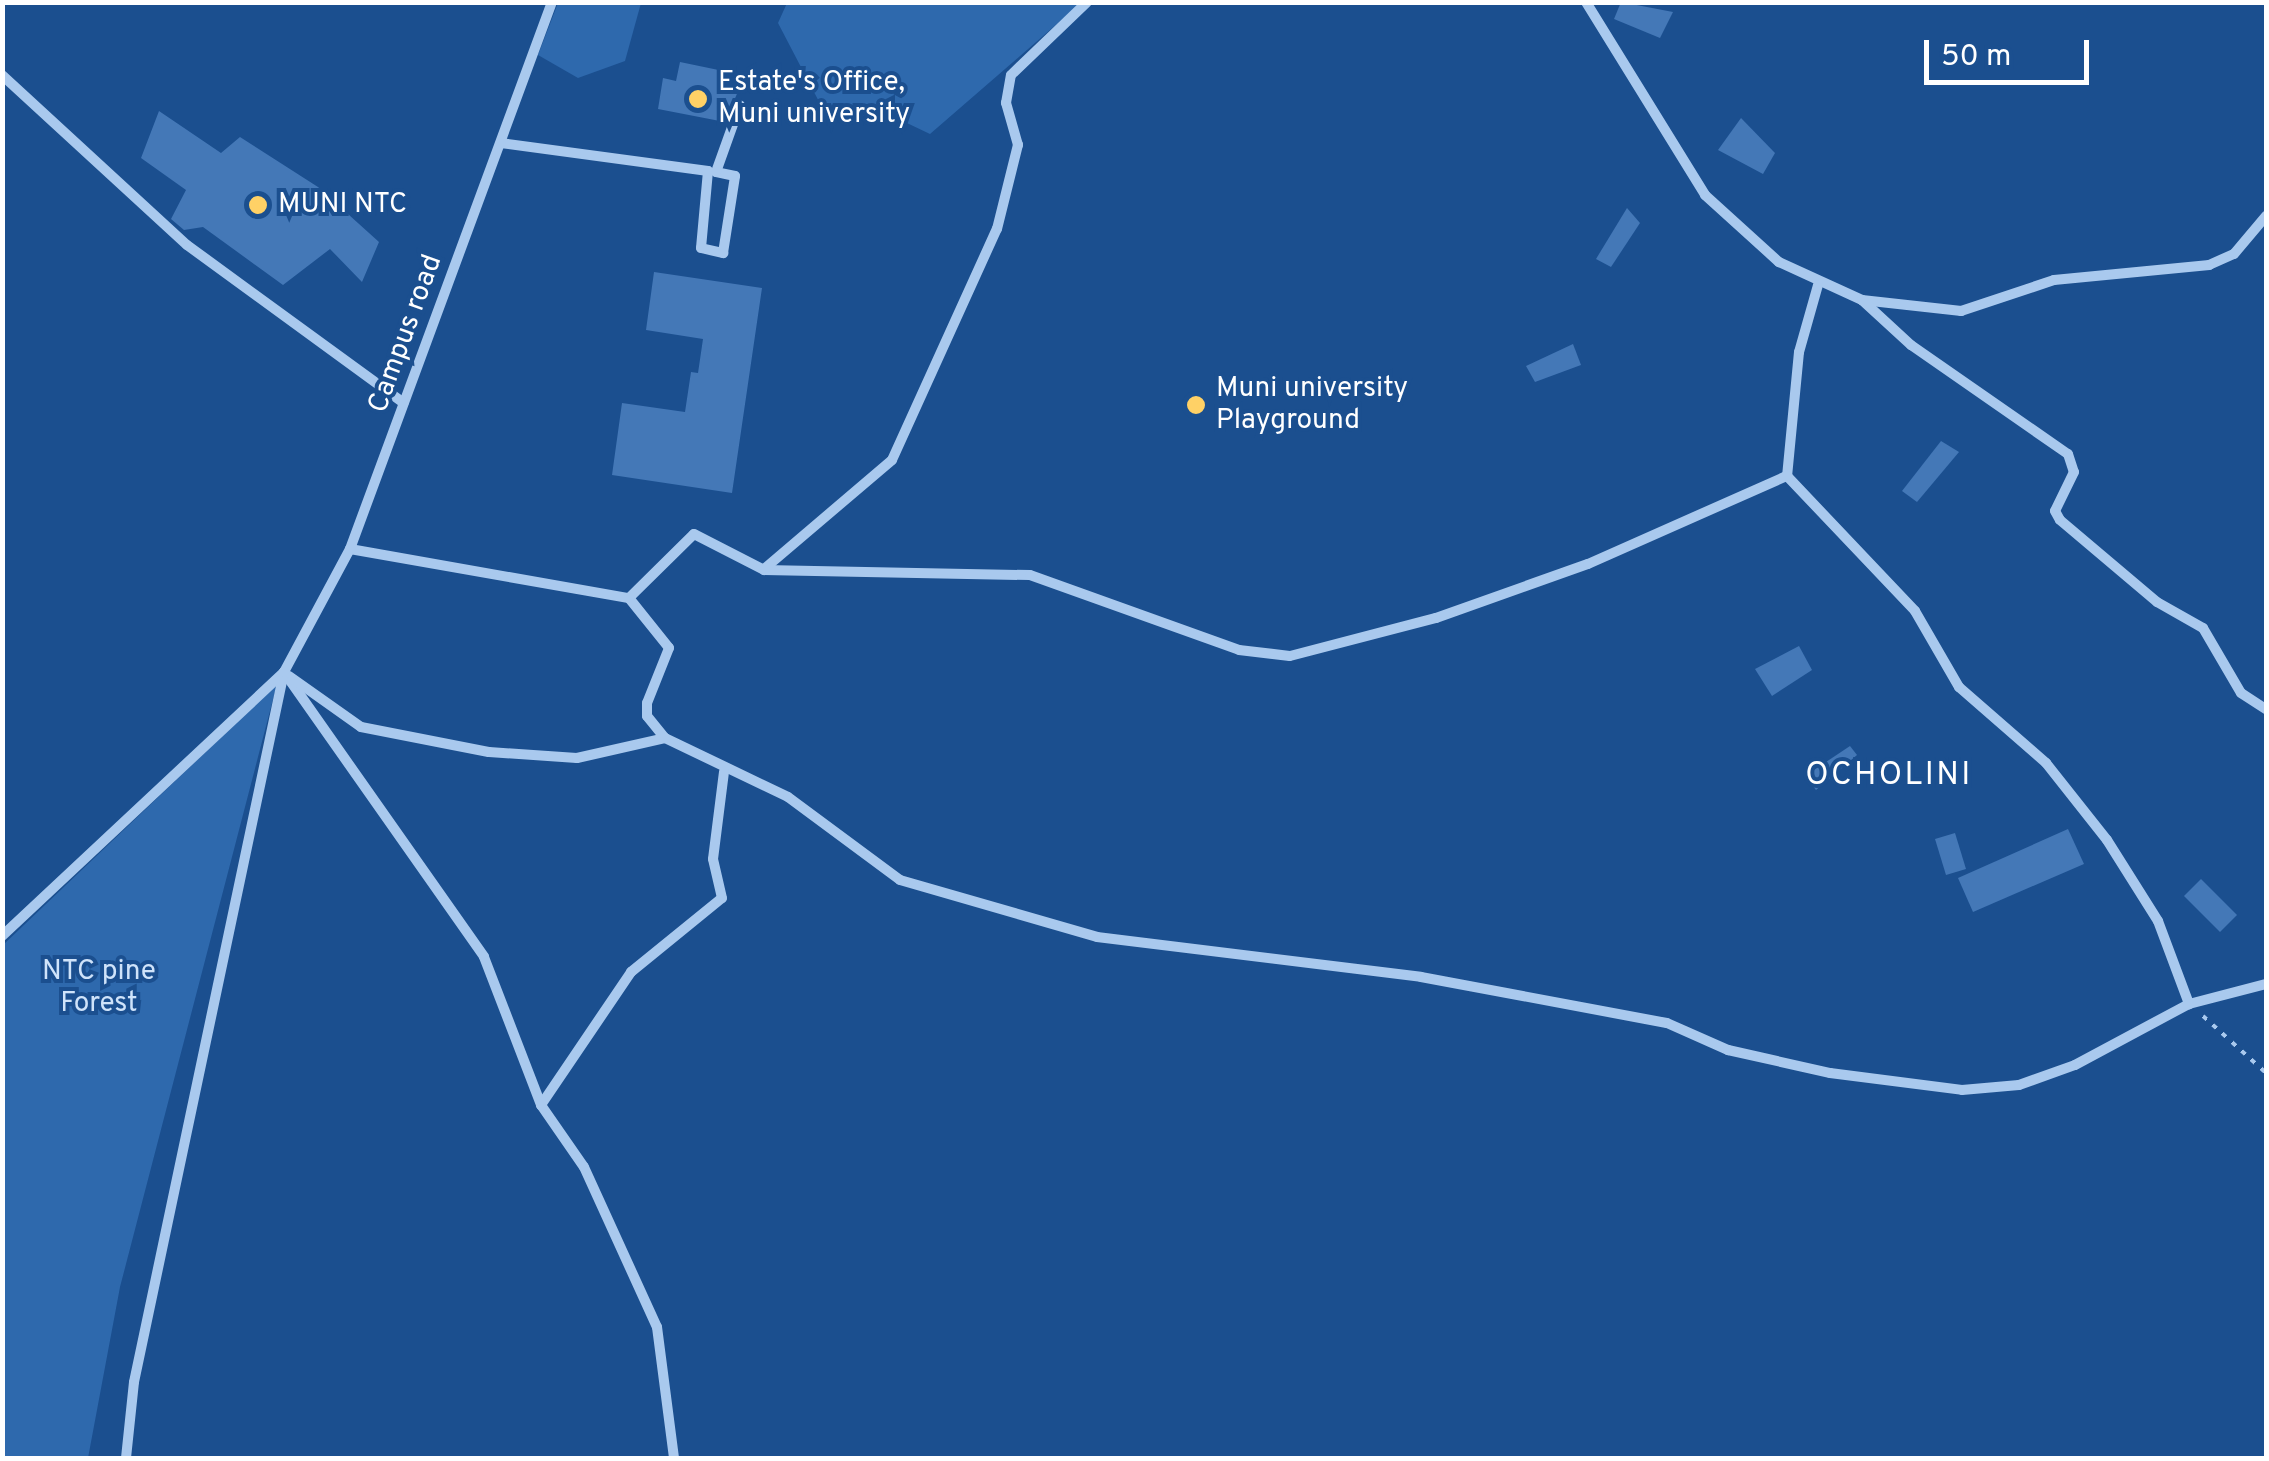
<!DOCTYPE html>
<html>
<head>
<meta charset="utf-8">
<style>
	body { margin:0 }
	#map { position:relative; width:2269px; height:1461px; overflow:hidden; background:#1b4f8f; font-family:Overpass,sans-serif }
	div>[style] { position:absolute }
	.green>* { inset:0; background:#2e69ad }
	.building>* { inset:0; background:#4478b7 }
	.path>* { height:4px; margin-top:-2px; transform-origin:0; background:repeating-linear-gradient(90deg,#a9c9ee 0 5px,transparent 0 13px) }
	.minor>* { height:10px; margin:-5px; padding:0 5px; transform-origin:5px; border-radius:5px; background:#a9c9ee }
	.dots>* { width:28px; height:28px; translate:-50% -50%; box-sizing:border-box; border:5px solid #1b4f8f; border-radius:50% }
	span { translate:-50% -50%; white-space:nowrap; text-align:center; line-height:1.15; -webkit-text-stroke:8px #1b4f8f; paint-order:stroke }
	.poi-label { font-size:28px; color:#fff }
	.left { translate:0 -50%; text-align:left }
	.street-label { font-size:28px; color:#fff }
	.park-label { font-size:28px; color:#cfe3fa }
	.quarter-label { font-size:32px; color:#fff; letter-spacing:2.5px }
	.frame { position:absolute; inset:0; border:5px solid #fff; pointer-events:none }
	.scale { position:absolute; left:1924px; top:40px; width:165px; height:45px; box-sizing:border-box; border:5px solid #fff; border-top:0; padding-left:12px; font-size:30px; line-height:35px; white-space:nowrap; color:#fff; -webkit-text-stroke:8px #1b4f8f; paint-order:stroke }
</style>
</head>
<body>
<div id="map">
	<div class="green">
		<i style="clip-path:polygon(558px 3px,641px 3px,625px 61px,578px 78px,538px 55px)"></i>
		<i style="clip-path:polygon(787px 3px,1081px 3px,930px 134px,888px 114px,827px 117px,778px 23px)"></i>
		<i style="clip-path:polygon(277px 684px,120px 1287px,88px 1458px,3px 1458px,3px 945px)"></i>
	</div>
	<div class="building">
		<i style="clip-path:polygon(1621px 2px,1673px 12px,1660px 38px,1614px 19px)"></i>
		<i style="clip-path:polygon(680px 62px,733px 73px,730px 88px,739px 89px,725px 122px,658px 109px,663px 78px,676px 81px)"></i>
		<i style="clip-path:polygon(159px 111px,221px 153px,240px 137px,318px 187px,379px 242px,362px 282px,330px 249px,283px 285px,203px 227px,184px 230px,171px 219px,186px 190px,141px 158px)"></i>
		<i style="clip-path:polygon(1741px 118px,1775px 153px,1763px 174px,1718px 150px)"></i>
		<i style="clip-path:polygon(1627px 208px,1640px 223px,1611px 267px,1596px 259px)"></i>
		<i style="clip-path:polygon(654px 272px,762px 288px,732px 493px,612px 475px,622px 403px,685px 412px,691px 372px,698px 373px,703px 339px,646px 330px)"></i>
		<i style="clip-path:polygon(1573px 344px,1581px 365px,1535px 382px,1526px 366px)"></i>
		<i style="clip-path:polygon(1941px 441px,1959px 452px,1917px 502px,1902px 491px)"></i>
		<i style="clip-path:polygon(1799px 646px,1812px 670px,1772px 696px,1755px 669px)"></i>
		<i style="clip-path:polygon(1850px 746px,1857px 755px,1816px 790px,1805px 776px)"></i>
		<i style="clip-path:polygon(2068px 829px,2084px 864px,1973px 912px,1958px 878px)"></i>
		<i style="clip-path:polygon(1955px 833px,1966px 869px,1946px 875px,1935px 839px)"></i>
		<i style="clip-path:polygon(2201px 879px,2237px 915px,2220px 932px,2184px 896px)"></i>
	</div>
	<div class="path">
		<i style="left:2203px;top:1016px;width:85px;rotate:42.1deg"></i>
	</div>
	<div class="minor">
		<i style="left:1586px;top:2px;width:227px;rotate:58.3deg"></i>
		<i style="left:1705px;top:195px;width:100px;rotate:42.2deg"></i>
		<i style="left:1779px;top:262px;width:91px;rotate:24.6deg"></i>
		<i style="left:1862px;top:300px;width:100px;rotate:6.3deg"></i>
		<i style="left:1961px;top:311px;width:98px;rotate:-18.4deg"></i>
		<i style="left:2054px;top:280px;width:156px;rotate:-5.5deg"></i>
		<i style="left:2209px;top:265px;width:27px;rotate:-24deg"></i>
		<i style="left:2234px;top:254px;width:50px;rotate:-49.9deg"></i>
		<i style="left:2px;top:75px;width:251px;rotate:42.6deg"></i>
		<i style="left:187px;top:245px;width:268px;rotate:36.1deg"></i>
		<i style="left:501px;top:143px;width:209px;rotate:7.7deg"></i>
		<i style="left:708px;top:171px;width:77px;rotate:95.2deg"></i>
		<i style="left:701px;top:248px;width:23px;rotate:13deg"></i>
		<i style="left:723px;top:253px;width:78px;rotate:-81.1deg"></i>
		<i style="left:735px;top:176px;width:19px;rotate:-168deg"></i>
		<i style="left:716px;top:172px;width:71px;rotate:-70.3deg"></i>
		<i style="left:1818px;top:285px;width:70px;rotate:105.8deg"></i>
		<i style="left:1799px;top:352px;width:125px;rotate:95.5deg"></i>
		<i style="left:1787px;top:476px;width:186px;rotate:46.5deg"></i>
		<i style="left:1915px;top:611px;width:88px;rotate:59.9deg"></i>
		<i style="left:1959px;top:687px;width:116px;rotate:41.1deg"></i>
		<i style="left:2046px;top:763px;width:98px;rotate:51.6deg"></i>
		<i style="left:2107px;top:840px;width:96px;rotate:57.8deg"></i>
		<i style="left:2158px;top:921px;width:89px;rotate:69.5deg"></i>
		<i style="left:2189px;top:1004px;width:80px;rotate:-14.6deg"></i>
		<i style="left:1862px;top:300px;width:67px;rotate:42.6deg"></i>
		<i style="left:1911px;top:345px;width:191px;rotate:34.8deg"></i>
		<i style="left:2068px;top:454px;width:19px;rotate:72deg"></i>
		<i style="left:2074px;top:472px;width:43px;rotate:116deg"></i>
		<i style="left:2055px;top:511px;width:10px;rotate:61deg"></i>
		<i style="left:2060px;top:520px;width:127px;rotate:40.2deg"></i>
		<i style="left:2157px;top:602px;width:53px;rotate:29.5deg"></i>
		<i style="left:2203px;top:628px;width:75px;rotate:59.7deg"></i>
		<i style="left:2241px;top:693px;width:30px;rotate:33deg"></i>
		<i style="left:350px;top:549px;width:283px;rotate:10deg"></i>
		<i style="left:629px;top:598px;width:91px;rotate:-44.6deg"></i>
		<i style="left:694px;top:534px;width:79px;rotate:27.2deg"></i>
		<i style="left:764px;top:570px;width:266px;rotate:1.1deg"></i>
		<i style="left:1030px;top:575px;width:222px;rotate:19.7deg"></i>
		<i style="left:1239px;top:650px;width:51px;rotate:6.7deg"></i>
		<i style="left:1290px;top:656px;width:151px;rotate:-14.6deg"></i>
		<i style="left:1436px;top:618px;width:161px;rotate:-19.6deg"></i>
		<i style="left:1588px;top:564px;width:218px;rotate:-23.9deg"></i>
		<i style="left:764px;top:569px;width:168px;rotate:-40.4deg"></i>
		<i style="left:892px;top:460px;width:254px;rotate:-65.6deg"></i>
		<i style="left:997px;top:229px;width:87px;rotate:-76deg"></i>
		<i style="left:1018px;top:145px;width:44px;rotate:-105.9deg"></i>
		<i style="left:1006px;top:103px;width:28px;rotate:-80deg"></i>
		<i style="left:1011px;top:75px;width:105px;rotate:-43.8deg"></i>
		<i style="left:629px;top:598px;width:64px;rotate:51.3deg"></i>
		<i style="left:669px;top:648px;width:59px;rotate:111.8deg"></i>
		<i style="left:647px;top:703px;width:13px;rotate:90deg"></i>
		<i style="left:647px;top:716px;width:28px;rotate:51deg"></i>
		<i style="left:665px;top:738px;width:136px;rotate:25.6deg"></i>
		<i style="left:788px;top:797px;width:139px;rotate:36.5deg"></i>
		<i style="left:900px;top:880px;width:205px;rotate:16.1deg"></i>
		<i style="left:1097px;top:937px;width:326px;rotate:7deg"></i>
		<i style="left:1421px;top:977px;width:250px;rotate:10.6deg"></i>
		<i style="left:1667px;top:1023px;width:67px;rotate:23.9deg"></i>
		<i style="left:1728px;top:1050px;width:105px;rotate:12.7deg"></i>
		<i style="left:1830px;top:1073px;width:133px;rotate:7.3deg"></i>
		<i style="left:1962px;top:1090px;width:57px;rotate:-5deg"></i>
		<i style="left:2019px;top:1085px;width:59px;rotate:-19.7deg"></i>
		<i style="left:2075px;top:1065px;width:129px;rotate:-28.2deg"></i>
		<i style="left:284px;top:672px;width:348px;rotate:54.9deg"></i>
		<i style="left:484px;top:957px;width:159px;rotate:68.9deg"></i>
		<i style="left:541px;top:1105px;width:75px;rotate:55.3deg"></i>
		<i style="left:584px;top:1167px;width:176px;rotate:65.5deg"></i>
		<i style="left:657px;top:1327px;width:132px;rotate:82.6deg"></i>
		<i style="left:289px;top:676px;width:88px;rotate:35.3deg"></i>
		<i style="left:361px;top:727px;width:130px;rotate:11.1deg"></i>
		<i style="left:489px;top:752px;width:88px;rotate:3.9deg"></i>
		<i style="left:577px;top:758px;width:90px;rotate:-12.8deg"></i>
		<i style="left:2px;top:936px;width:385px;rotate:-43.1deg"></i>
		<i style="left:541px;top:1105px;width:161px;rotate:-55.9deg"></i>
		<i style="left:631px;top:972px;width:117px;rotate:-39.1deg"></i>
		<i style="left:722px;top:898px;width:40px;rotate:-103deg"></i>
		<i style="left:713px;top:859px;width:88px;rotate:-82.8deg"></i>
		<i style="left:126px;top:1458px;width:76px;rotate:-84deg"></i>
		<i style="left:134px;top:1382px;width:726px;rotate:-78.07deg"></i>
		<i style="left:284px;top:672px;width:140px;rotate:-61.8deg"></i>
		<i style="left:350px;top:549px;width:583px;rotate:-69.73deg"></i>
	</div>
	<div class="dots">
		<i style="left:698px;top:99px;background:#ffd166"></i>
		<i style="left:258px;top:205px;background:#ffd166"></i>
		<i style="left:1196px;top:405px;background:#ffd166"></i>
	</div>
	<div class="poi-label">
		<span class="left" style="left:718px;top:99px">Estate's Office,<br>Muni university</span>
		<span class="left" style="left:278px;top:205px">MUNI NTC</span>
		<span class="left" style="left:1216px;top:405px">Muni university<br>Playground</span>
	</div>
	<div class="street-label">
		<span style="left:406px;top:334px;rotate:-70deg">Campus road</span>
	</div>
	<div class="park-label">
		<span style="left:99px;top:988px">NTC pine<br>Forest</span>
	</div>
	<div class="quarter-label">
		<span style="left:1889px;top:776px">OCHOLINI</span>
	</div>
	<div class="frame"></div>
	<div class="scale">50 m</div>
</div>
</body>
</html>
